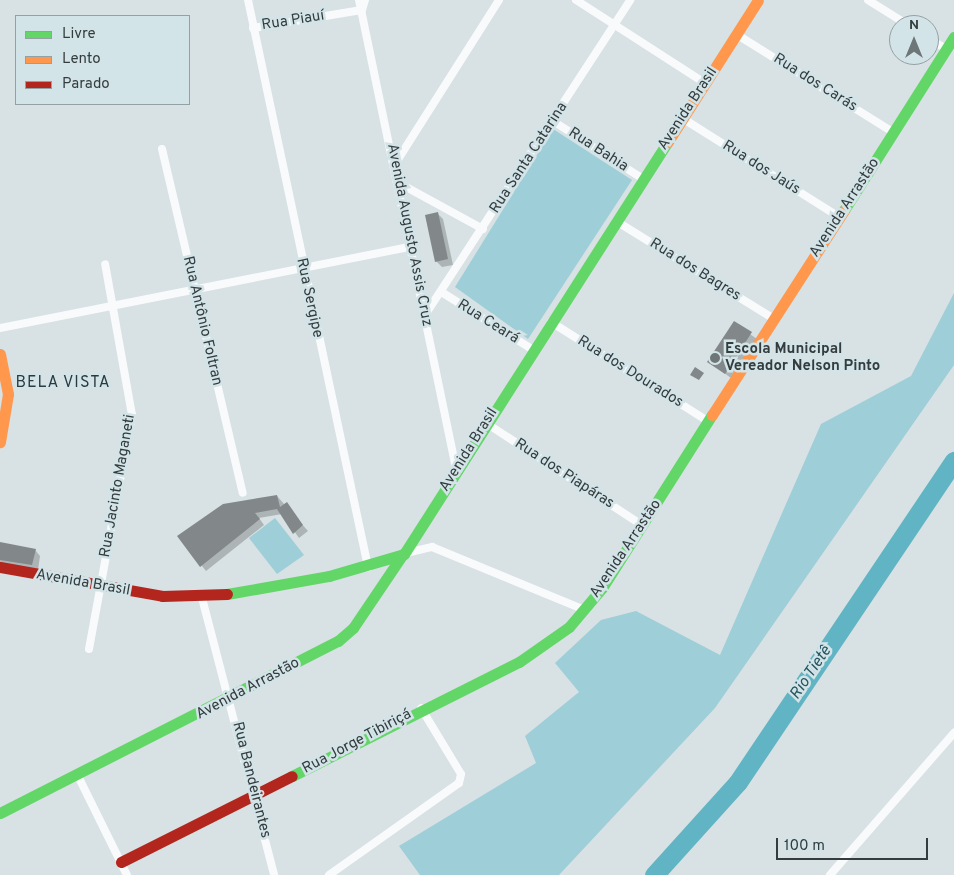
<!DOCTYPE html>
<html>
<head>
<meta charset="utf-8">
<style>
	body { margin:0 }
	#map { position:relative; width:954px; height:875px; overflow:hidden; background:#d8e1e3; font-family:Overpass,sans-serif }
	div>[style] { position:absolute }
	.green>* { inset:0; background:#9eced8 }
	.shadow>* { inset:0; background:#0003 }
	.river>* { height:19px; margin:-9.5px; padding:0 9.5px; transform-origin:9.5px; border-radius:9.5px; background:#60b4c3 }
	.building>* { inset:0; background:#82888a }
	.street>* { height:8px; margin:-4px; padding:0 4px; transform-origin:4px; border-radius:4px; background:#f9fafb }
	.fast>* { height:11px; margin:-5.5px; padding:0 5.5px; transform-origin:5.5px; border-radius:5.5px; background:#63d668 }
	.slow>* { height:11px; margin:-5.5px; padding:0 5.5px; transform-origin:5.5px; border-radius:5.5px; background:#ff974d }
	.jam>* { height:11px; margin:-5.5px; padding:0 5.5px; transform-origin:5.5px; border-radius:5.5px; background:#b3261e }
	.dots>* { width:14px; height:14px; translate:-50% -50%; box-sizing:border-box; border:2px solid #d3e4e8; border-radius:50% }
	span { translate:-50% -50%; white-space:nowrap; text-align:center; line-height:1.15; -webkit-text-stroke:5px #d3e4e8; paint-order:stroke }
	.street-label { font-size:15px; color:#353c3e }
	.poi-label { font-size:15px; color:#353c3e; font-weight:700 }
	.left { translate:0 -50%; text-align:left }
	.neighbourhood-label { font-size:16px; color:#2c3a3d; letter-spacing:1px }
	.water-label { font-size:16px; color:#275660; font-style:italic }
	.legend { position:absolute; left:15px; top:15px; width:175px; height:90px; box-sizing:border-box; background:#d3e4e8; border:1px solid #94a1a4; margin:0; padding:6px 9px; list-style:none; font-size:15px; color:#353c3e }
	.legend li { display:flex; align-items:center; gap:10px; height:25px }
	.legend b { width:25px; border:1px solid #94a1a4 }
	.north { position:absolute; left:889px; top:15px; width:50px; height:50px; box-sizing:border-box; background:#d3e4e8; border:1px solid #94a1a4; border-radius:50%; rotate:0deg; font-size:14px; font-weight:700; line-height:20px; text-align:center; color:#353c3e }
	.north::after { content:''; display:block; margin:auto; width:18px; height:22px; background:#6e7678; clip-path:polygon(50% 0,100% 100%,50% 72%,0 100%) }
	.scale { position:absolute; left:776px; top:838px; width:152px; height:22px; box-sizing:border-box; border:2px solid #353c3e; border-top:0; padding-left:6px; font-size:15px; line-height:18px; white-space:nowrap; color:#353c3e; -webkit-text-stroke:4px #d3e4e8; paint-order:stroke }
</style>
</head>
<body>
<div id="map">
	<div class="green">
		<i style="clip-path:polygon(553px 129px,632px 180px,528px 339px,455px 287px)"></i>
		<i style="clip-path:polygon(954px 293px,954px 365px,715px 708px,559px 875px,420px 875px,399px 846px,536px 763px,525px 736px,579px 692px,555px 663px,601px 620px,636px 611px,720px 655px,821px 424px,911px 376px)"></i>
		<i style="clip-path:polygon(275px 518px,304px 555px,277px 574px,249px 538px)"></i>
	</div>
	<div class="shadow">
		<i style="clip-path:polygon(438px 214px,443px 219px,453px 265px,442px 267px,436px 261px)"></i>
		<i style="clip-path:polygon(734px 323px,757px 339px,731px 378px,709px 362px)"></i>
		<i style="clip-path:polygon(277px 496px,308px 531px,299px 538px,282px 514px,259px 518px,264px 525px,206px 571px,178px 536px)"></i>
		<i style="clip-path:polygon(0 544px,35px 550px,40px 556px,38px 570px,0 563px)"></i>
	</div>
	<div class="river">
		<i style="left:654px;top:875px;width:125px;rotate:-47.9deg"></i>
		<i style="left:738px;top:782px;width:387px;rotate:-56.1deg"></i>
	</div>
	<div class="building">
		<i style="clip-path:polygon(438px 212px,448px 259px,435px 262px,425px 215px)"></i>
		<i style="clip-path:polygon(734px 321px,752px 332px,725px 374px,707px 362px)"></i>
		<i style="clip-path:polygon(695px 367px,704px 373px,699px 380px,690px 375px)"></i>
		<i style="clip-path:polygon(277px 495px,280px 507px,287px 502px,303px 525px,293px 534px,277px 509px,255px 513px,260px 519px,200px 567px,177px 536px,223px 504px)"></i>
		<i style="clip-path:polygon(0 542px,36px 549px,32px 565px,0 560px)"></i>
	</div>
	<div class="street">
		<i style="left:248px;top:0;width:580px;rotate:78.05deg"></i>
		<i style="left:359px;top:0;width:480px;rotate:78.3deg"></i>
		<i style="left:576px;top:0;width:153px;rotate:32.8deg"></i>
		<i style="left:868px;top:0;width:47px;rotate:32deg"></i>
		<i style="left:253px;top:28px;width:110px;rotate:-9.4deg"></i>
		<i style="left:362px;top:10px;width:10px;rotate:-73deg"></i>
		<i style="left:736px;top:34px;width:185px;rotate:32deg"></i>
		<i style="left:929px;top:39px;width:20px;rotate:30deg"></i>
		<i style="left:682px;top:118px;width:186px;rotate:32.2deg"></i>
		<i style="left:553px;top:121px;width:107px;rotate:32.8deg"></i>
		<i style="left:162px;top:149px;width:353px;rotate:76.8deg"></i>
		<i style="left:395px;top:164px;width:194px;rotate:-57.6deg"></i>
		<i style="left:397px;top:182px;width:98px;rotate:28.7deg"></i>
		<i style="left:616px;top:221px;width:186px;rotate:31.8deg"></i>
		<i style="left:443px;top:293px;width:107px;rotate:32.3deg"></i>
		<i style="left:425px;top:315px;width:376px;rotate:-56.9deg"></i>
		<i style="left:551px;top:322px;width:187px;rotate:32.3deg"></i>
		<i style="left:0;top:328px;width:417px;rotate:-11.2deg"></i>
		<i style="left:486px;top:423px;width:186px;rotate:33.2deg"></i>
		<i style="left:406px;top:553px;width:27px;rotate:-13deg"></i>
		<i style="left:432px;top:547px;width:165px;rotate:22.4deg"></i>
		<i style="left:202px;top:598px;width:286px;rotate:75.4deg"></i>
		<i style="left:89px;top:649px;width:238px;rotate:-79.6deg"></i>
		<i style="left:132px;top:415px;width:153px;rotate:-100.1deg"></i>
		<i style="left:78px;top:776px;width:110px;rotate:63.7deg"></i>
		<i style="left:329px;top:875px;width:159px;rotate:-35.3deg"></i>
		<i style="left:459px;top:783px;width:9px;rotate:-77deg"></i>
		<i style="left:461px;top:774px;width:77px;rotate:-121.2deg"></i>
		<i style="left:830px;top:875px;width:189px;rotate:-48.9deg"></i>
	</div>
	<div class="fast">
		<i style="left:844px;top:210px;width:205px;rotate:-57.6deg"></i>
		<i style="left:227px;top:594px;width:104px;rotate:-10deg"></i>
		<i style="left:329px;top:576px;width:78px;rotate:-16.3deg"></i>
		<i style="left:404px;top:554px;width:488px;rotate:-57.4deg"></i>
		<i style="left:292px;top:776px;width:254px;rotate:-26.7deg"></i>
		<i style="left:519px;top:662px;width:61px;rotate:-35deg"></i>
		<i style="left:569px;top:627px;width:51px;rotate:-49.8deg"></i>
		<i style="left:602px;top:588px;width:205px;rotate:-57.6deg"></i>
		<i style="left:0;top:813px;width:379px;rotate:-27deg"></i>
		<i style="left:338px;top:641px;width:20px;rotate:-41deg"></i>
		<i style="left:353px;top:628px;width:89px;rotate:-56deg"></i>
	</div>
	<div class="slow">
		<i style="left:667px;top:143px;width:169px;rotate:-57.5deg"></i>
		<i style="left:0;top:354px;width:41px;rotate:78.7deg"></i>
		<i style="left:8px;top:394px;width:49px;rotate:99.5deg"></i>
		<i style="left:712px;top:415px;width:244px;rotate:-57.2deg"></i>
	</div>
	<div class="jam">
		<i style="left:0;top:567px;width:165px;rotate:10.1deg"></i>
		<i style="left:162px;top:596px;width:65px;rotate:-1.8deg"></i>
		<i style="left:121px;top:862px;width:191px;rotate:-26.7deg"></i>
	</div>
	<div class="dots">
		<i style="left:715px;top:358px;background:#6e7678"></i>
	</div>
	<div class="street-label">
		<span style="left:293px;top:21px;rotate:-9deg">Rua Piauí</span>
		<span style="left:815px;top:83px;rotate:32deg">Rua dos Carás</span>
		<span style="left:688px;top:109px;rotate:-57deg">Avenida Brasil</span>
		<span style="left:598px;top:150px;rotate:33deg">Rua Bahia</span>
		<span style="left:529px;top:158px;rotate:-57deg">Rua Santa Catarina</span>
		<span style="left:761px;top:168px;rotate:32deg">Rua dos Jaús</span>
		<span style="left:845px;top:208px;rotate:-57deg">Avenida Arrastão</span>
		<span style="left:409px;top:235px;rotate:79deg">Avenida Augusto Assis Cruz</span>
		<span style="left:695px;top:270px;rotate:32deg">Rua dos Bagres</span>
		<span style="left:309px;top:298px;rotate:78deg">Rua Sergipe</span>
		<span style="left:202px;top:321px;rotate:77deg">Rua Antônio Foltran</span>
		<span style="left:488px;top:322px;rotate:32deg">Rua Ceará</span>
		<span style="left:630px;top:372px;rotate:32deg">Rua dos Dourados</span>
		<span style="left:469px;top:450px;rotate:-58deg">Avenida Brasil</span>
		<span style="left:564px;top:474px;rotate:33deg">Rua dos Piapáras</span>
		<span style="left:118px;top:486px;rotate:-80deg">Rua Jacinto Maganeti</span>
		<span style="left:626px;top:549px;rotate:-56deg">Avenida Arrastão</span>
		<span style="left:83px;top:583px;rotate:10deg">Avenida Brasil</span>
		<span style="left:248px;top:689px;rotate:-28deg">Avenida Arrastão</span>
		<span style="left:357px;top:742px;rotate:-28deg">Rua Jorge Tibiriçá</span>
		<span style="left:251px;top:780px;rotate:76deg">Rua Bandeirantes</span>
	</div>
	<div class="poi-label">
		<span class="left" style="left:725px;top:358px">Escola Municipal<br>Vereador Nelson Pinto</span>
	</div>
	<div class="neighbourhood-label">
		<span style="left:63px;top:383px">BELA VISTA</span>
	</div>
	<div class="water-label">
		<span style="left:811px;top:673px;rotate:-56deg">Rio Tietê</span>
	</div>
	<ul class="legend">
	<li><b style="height:6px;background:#63d668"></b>Livre</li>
	<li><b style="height:6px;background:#ff974d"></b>Lento</li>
	<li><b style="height:6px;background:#b3261e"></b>Parado</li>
	</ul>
	<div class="north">N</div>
	<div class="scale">100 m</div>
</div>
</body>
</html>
